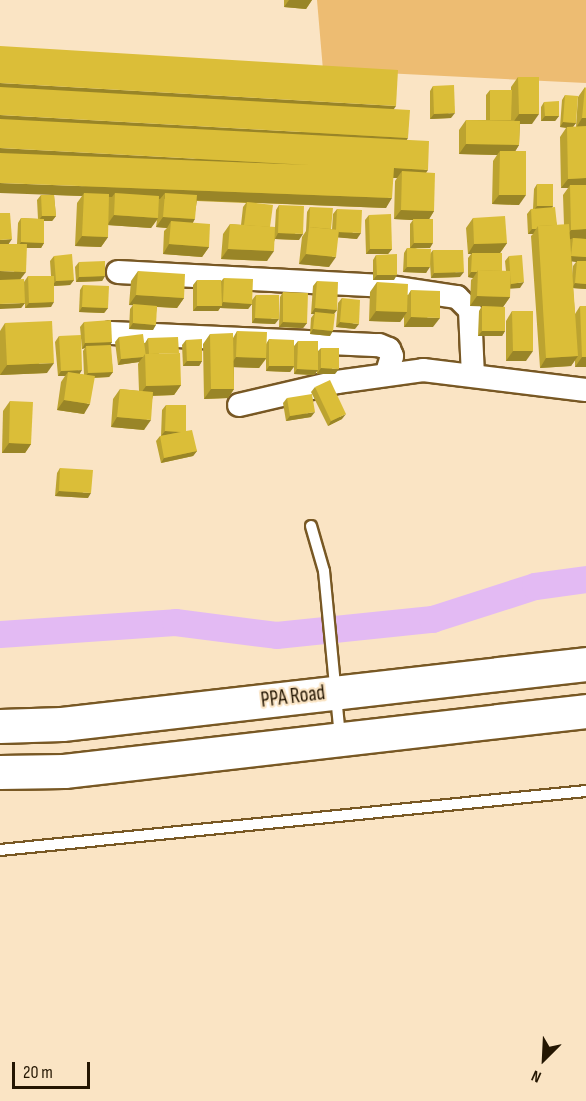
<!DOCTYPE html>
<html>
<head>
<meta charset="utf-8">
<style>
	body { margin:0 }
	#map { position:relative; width:586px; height:1101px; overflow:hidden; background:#fae4c4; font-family:"Sofia Sans Condensed",sans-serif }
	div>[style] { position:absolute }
	.green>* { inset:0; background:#edbc72 }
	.canal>* { height:27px; margin:-13.5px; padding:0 13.5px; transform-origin:13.5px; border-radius:13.5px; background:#e3baf3 }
	.roads { filter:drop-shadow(2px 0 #785824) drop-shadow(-2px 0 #785824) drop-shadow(0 2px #785824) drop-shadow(0 -2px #785824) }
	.service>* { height:10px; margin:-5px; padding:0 5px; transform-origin:5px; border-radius:5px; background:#fff }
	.minor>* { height:22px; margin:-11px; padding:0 11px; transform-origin:11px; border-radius:11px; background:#fff }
	.trunk>* { height:33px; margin:-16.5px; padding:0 16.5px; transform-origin:16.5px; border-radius:16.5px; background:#fff }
	.wall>* { inset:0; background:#bca330 }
	.shaded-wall>* { inset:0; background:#998527 }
	.building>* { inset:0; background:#dbbe38 }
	span { translate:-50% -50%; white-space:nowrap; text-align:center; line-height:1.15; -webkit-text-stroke:4.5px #fae4c4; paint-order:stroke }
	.street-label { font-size:21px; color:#241602 }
	.north { position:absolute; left:514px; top:1029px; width:60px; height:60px; -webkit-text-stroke:4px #fae4c4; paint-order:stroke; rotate:204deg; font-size:16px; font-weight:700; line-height:24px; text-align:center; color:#241602 }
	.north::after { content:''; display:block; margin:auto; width:21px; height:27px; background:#241602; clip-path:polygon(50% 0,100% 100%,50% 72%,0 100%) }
	.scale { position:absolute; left:12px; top:1062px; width:78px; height:27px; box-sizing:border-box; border:3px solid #241602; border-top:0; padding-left:8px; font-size:18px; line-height:21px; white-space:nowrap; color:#241602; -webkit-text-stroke:4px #fae4c4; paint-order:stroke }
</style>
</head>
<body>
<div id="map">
	<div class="green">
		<i style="clip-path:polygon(317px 0,586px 0,586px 83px,323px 70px)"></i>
	</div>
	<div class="canal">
		<i style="left:0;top:634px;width:175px;rotate:-3.9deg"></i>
		<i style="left:175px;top:622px;width:102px;rotate:7.3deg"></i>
		<i style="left:276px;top:635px;width:157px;rotate:-5.9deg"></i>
		<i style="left:432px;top:619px;width:108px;rotate:-17.8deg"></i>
		<i style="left:535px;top:586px;width:51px;rotate:-7.8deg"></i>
	</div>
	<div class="roads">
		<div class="service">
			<i style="left:311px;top:526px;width:47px;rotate:73.9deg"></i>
			<i style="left:324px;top:571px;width:166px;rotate:84.5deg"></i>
			<i style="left:0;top:850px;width:589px;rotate:-5.75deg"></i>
		</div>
		<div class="minor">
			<i style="left:118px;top:272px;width:265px;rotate:3deg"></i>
			<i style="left:383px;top:286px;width:75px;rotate:8.5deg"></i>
			<i style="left:457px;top:297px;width:18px;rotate:45deg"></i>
			<i style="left:470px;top:310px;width:65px;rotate:87.4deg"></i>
			<i style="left:111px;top:333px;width:268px;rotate:2.6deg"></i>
			<i style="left:379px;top:345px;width:11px;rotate:22deg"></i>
			<i style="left:389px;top:349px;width:8px;rotate:67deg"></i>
			<i style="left:392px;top:356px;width:17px;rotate:107deg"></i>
			<i style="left:239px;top:405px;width:101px;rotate:-13.2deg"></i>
			<i style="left:337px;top:382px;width:87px;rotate:-7.9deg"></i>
			<i style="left:423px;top:370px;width:164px;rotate:7deg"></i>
		</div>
		<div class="trunk">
			<i style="left:0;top:726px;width:62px;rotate:-1.8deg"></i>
			<i style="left:62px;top:724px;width:527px;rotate:-6.53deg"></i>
			<i style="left:0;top:772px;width:64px;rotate:-0.9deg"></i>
			<i style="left:64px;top:771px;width:525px;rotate:-6.56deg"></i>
		</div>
	</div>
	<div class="wall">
		<i style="clip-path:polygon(284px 0,312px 0,306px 9px,284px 7px)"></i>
		<i style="clip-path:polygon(518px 77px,532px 124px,520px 124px,519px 145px,515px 151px,519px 205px,492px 204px,493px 161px,497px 155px,459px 154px,459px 130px,466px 120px,486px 120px,486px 95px,490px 90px,511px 90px,511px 87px)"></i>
		<i style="clip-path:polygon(433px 86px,451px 118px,430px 119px,430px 91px)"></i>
		<i style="clip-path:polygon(evenodd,585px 87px,586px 289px,573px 288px,575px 314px,580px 306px,586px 306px,586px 367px,575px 367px,575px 360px,571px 366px,540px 368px,531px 236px,533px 234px,528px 234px,527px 214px,531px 209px,533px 209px,534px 189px,537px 184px,553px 206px,552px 207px,557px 225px,564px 225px,563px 195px,568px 188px,561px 188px,560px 137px,566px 128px,560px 127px,562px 100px,565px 95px,576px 123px,573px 127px,576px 127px,578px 97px,585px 87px,572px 261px,576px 262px,573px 266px,573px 276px,572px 261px)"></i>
		<i style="clip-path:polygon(544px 102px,559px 116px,555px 121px,541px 121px,541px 107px)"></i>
		<i style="clip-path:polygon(393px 109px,407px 140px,426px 172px,434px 211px,429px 219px,430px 248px,415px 248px,430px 254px,433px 250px,460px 277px,431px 278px,430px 264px,426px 273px,403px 272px,404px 253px,407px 248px,410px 248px,410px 224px,413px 220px,394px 219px,395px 181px,397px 178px,393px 178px,386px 208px,256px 203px,270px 227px,275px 227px,276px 210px,279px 205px,299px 240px,275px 239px,267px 261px,221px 259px,223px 234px,230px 224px,241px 225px,243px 207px,246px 203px,197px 201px,193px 223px,209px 247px,202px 257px,163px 254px,164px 231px,167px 228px,156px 227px,157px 220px,151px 228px,108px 225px,108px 237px,101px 247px,75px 246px,77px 203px,82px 196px,54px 195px,56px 216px,52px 221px,44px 221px,44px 243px,41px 248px,26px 248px,20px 280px,24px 282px,28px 276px,51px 276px,50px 261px,54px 256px,74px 280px,70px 285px,54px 286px,51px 307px,25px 308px,25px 303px,21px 308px,9px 244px,17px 244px,18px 223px,21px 218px,38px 219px,37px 200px,41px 195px,49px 195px)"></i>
		<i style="clip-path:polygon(310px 207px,331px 229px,332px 230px,333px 214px,337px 209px,357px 239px,338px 237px,329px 267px,299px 264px,302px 237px,306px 231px,307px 212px)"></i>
		<i style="clip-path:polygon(369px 215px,392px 249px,388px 254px,366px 254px,365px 220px)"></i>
		<i style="clip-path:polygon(473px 218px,507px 243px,500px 253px,490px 253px,502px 271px,506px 271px,505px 261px,509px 256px,520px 288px,510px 288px,510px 297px,503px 307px,505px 331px,502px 336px,478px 336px,479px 311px,482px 306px,491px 306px,470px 306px,471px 280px,473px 278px,468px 277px,468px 258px,471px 254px,468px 254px,466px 228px)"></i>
		<i style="clip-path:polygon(376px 255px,394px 280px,373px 280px,373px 260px)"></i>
		<i style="clip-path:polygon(79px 262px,105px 276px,102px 281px,76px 282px,75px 267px)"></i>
		<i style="clip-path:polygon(138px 271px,184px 298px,177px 308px,157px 307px,153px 330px,129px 329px,130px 309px,133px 305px,129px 305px,131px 281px)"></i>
		<i style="clip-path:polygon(224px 278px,252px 304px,248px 309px,220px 308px,218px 311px,193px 311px,193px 285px,197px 280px,221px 281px)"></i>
		<i style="clip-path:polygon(317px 281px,337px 310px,334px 314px,330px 336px,310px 334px,311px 318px,314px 314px,311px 314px,313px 286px)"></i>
		<i style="clip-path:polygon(377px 282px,408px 295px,411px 290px,433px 327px,404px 327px,404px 317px,400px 322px,369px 321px,370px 292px)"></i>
		<i style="clip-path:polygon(83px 285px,108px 308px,104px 313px,79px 312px,80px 290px)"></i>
		<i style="clip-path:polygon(283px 292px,307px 323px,303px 328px,279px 327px,280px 297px)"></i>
		<i style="clip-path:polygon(256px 295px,275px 324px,252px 323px,252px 300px)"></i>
		<i style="clip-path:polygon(342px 298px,355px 329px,336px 327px,338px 303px)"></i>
		<i style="clip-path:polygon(512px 311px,526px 361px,506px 361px,506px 321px)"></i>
		<i style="clip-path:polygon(84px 322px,112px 342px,110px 345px,113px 372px,109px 377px,94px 378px,84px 414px,57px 410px,61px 382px,65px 376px,58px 376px,55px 342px,59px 336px,80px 374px,84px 375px,83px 351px,85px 348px,82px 349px,80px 327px)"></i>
		<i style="clip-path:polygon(5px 323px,47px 373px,0 375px,0 331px)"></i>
		<i style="clip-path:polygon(237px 331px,266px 344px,269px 339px,294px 346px,298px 341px,318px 351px,321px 348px,335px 374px,317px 374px,317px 371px,314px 375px,294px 374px,294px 367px,290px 372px,266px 371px,266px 359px,259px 368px,234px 367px,234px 389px,228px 398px,204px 399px,203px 344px,210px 334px,233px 338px)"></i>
		<i style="clip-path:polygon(119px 337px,145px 343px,148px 338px,181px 385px,174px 395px,153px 396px,144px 430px,111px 427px,113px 399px,120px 389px,139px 391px,138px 364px,139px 362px,118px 365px,115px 342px)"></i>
		<i style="clip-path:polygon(186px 340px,202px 361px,199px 366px,183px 366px,182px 345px)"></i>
		<i style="clip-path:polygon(315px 387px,342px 419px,328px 426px,311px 392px)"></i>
		<i style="clip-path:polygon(287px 398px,311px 417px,286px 421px,283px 403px)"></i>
		<i style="clip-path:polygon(10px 401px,31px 444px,25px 453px,2px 453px,3px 411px)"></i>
		<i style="clip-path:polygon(166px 405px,186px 431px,197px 451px,193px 456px,161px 463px,156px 441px,160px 436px,161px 436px,162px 410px)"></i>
		<i style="clip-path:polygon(60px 468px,88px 498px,55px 496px,57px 473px)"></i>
	</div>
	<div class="shaded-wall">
		<i style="clip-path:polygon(289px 0,312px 0,306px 9px,284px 7px)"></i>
		<i style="clip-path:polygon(0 83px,396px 106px,389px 116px,0 93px)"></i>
		<i style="clip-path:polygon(455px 113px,451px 118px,430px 119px,434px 114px)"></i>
		<i style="clip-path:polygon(519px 114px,539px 114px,532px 124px,512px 124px)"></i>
		<i style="clip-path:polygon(0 115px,408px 138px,401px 148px,0 125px)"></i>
		<i style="clip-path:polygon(545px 116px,559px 116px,555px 121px,541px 121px)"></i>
		<i style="clip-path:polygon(582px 118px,586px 118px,586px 129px,576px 128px)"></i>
		<i style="clip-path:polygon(563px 122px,576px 123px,572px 128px,560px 127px)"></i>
		<i style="clip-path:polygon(466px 144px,519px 145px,513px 155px,500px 151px,497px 155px,459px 154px)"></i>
		<i style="clip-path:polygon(0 148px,310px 165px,0 158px)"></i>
		<i style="clip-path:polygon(394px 168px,428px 170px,421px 180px,402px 171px,397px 178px,387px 178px)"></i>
		<i style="clip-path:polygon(586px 178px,586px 188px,570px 185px,568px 188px,561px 188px,568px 179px)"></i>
		<i style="clip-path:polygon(0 183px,392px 198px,386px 208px,164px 199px,165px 193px,160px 199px,115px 197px,115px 193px,112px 197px,84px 196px,84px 193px,82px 196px,0 193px)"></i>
		<i style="clip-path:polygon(499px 195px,526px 195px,519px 205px,492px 204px)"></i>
		<i style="clip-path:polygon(537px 206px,553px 206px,550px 211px,533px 211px)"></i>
		<i style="clip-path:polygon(401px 210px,434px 211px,428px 221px,394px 219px)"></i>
		<i style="clip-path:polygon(114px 215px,158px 218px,151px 228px,107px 225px)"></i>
		<i style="clip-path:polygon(42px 216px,56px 216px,52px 221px,38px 221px)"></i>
		<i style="clip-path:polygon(163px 217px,195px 219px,189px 229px,171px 221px,167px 228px,156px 227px)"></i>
		<i style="clip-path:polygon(532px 229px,536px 229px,533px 234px,528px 234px)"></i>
		<i style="clip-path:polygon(586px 229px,586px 239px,573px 238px,571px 239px,564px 240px,571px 230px)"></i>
		<i style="clip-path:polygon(335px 232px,361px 233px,357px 239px,332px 237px)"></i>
		<i style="clip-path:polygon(278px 233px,303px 234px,299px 240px,275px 239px)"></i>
		<i style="clip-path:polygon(82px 236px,108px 237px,101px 247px,75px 246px)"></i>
		<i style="clip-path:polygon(12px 239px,8px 245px,0 245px,0 240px)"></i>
		<i style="clip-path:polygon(21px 242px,44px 243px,41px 248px,17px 248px)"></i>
		<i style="clip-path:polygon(414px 243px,433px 243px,430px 248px,410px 248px)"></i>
		<i style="clip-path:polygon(507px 243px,500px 253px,468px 254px,474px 244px)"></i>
		<i style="clip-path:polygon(169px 244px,209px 247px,202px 257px,163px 254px)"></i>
		<i style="clip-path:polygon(228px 249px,274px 251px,267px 261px,221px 259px)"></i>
		<i style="clip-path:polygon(370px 249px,392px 249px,388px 254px,366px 254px)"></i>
		<i style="clip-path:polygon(306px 254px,336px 257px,329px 267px,299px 264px)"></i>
		<i style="clip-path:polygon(571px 256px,586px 257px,586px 263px,568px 261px)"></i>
		<i style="clip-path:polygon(407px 267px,430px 267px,426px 273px,403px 272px)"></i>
		<i style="clip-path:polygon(0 271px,26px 272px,19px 281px,0 281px)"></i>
		<i style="clip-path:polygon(464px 272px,460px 277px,431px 278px,434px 273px)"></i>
		<i style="clip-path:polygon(471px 272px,477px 272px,473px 278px,468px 277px)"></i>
		<i style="clip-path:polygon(377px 275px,397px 275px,394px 280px,373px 280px)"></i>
		<i style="clip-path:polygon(105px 276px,102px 281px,76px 282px,79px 277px)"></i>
		<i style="clip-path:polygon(74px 280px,70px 285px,52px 286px,56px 281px)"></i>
		<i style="clip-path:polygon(524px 282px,520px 288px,507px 289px,511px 284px)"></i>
		<i style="clip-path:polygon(575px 283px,586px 284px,586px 289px,572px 288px)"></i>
		<i style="clip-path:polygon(136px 295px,184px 298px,177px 308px,129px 305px)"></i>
		<i style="clip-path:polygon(477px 296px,510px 297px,503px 307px,470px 306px)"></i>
		<i style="clip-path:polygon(54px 302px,51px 307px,25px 308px,29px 303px)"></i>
		<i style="clip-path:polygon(223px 302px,252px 304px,248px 309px,220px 308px,218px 311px,193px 311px,197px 306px,221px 306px)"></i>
		<i style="clip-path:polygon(25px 303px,21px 308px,0 309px,0 304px)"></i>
		<i style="clip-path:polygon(82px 307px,108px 308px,104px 313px,79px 312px)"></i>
		<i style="clip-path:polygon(315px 308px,337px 310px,333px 315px,311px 314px)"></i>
		<i style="clip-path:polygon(376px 311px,407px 312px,400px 322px,369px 321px)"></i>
		<i style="clip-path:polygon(411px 317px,440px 318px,433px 327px,404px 327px)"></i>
		<i style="clip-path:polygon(255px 318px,279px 319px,275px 324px,252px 323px)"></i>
		<i style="clip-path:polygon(283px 322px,307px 323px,303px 328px,279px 327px)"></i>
		<i style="clip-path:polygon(340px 322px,359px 324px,355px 329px,336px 327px)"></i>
		<i style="clip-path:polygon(133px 323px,156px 325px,153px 330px,129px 329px)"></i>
		<i style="clip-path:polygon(313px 329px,333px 331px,330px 336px,310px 334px)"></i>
		<i style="clip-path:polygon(482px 331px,505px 331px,502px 336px,478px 336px)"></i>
		<i style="clip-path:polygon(112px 342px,109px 347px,86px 346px,85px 348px,82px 349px,85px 343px)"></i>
		<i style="clip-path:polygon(513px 351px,533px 351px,526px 361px,506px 361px)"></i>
		<i style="clip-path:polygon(578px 356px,571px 366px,540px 368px,546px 358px)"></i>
		<i style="clip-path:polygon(143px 357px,139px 362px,118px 365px,121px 359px)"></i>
		<i style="clip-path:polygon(236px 357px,266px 358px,259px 368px,229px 367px)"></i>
		<i style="clip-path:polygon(582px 357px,586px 357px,586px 367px,575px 367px)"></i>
		<i style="clip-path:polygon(187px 361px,202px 361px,199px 366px,183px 366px)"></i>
		<i style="clip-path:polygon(54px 363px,47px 373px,0 375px,7px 365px)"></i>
		<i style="clip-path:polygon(269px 366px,294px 366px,290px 372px,266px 371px)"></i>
		<i style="clip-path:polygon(321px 368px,339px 369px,335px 374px,317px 374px)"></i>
		<i style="clip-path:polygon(297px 369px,318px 370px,314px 375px,294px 374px)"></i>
		<i style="clip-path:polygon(82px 370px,79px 375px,68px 372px,65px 376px,58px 376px,61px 371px)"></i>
		<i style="clip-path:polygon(113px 372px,109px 377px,84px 378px,88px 373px)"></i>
		<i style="clip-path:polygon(181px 385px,174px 395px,139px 396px,146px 386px)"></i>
		<i style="clip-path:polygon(211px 389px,234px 389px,228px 398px,204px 399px)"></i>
		<i style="clip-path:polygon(64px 400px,90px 404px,84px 414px,57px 410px)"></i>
		<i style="clip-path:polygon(315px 412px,311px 417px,286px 421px,290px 416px)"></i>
		<i style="clip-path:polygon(346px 414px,342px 419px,328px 426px,331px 421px)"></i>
		<i style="clip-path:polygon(117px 417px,151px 420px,144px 430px,111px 427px)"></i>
		<i style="clip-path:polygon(165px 431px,181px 432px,161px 436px)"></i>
		<i style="clip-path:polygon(9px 443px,31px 444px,25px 453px,2px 453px)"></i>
		<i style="clip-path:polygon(197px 451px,193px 456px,161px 463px,164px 458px)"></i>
		<i style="clip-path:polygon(59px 491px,91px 493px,88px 498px,55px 496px)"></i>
	</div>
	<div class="building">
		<i style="clip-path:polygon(0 46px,398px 70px,396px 106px,0 83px)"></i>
		<i style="clip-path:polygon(518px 77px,539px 77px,539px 114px,519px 114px)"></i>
		<i style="clip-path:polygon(454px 85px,455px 113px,434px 114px,433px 86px)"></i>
		<i style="clip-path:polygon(0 87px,410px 110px,408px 138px,0 115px)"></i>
		<i style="clip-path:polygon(585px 87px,586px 88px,586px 118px,582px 118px)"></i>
		<i style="clip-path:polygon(490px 90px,512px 90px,511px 120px,490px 120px)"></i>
		<i style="clip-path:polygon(565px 95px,578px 96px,576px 123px,563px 122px)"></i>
		<i style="clip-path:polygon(559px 101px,559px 116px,545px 116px,544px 102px)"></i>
		<i style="clip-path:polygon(0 119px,429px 141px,428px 170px,394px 168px,392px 198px,0 183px,0 153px,310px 165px,0 148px)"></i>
		<i style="clip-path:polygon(466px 120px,520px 121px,519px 145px,466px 144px)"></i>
		<i style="clip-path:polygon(586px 126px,586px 178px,568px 179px,567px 127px)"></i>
		<i style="clip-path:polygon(500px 151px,526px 151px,526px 195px,499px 195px)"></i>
		<i style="clip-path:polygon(402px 171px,435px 173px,434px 211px,401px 210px)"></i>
		<i style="clip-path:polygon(537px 184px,553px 184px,553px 206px,537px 206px)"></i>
		<i style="clip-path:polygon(570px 185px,586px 185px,586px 229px,571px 230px)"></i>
		<i style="clip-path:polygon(84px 193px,109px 194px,108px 237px,82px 236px)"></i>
		<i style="clip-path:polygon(115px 193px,159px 196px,158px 218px,114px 215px)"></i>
		<i style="clip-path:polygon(165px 193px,197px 195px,195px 219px,163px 217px)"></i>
		<i style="clip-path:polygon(41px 195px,54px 195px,56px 216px,42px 216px)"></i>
		<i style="clip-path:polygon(247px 202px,273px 205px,270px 227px,244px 225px)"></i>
		<i style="clip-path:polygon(279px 205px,304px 206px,303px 234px,278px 233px)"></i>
		<i style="clip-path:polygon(310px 207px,333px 208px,331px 229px,309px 227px)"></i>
		<i style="clip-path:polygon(555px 207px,557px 225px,538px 226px,536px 229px,532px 229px,531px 209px)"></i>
		<i style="clip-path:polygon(337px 209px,362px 210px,361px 233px,339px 232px,339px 230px,336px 230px)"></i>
		<i style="clip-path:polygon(0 213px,10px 213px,12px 239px,0 240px)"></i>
		<i style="clip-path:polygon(391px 214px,392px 249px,370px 249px,369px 215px)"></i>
		<i style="clip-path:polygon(505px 216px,507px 243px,474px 244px,473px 218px)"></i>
		<i style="clip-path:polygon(21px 218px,44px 219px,44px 243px,21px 242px)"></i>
		<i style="clip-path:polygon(413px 219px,433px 219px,433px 243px,414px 243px)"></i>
		<i style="clip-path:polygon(171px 221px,210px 224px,209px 247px,169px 244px)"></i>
		<i style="clip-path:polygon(230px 224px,275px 227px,274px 251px,228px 249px)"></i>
		<i style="clip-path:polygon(569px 224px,578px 356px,546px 358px,538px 226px)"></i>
		<i style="clip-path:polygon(309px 227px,339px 230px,336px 257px,306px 254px)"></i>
		<i style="clip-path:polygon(573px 238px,586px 239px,586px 257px,571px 256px)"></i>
		<i style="clip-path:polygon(0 244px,27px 244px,26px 272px,0 271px)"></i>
		<i style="clip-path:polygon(407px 248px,431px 249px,430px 267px,407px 267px)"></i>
		<i style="clip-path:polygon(433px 250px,463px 250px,464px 272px,434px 273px)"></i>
		<i style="clip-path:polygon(472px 253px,502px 253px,502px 271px,478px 270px,477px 272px,471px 272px)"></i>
		<i style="clip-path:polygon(72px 254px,74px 280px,56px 281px,54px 256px)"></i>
		<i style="clip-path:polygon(397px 254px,397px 275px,377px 275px,376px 255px)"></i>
		<i style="clip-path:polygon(522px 255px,524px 282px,511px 284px,511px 271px,510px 271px,509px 256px)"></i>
		<i style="clip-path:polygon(105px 261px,105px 276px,79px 277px,79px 262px)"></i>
		<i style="clip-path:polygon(577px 261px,586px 261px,586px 284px,575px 283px)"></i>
		<i style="clip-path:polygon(478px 270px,511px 271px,510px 297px,477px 296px)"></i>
		<i style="clip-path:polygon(138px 271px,185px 274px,184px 298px,136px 295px)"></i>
		<i style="clip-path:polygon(28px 276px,54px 276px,54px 302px,29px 303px)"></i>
		<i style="clip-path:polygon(224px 278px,253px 279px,252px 304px,223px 302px)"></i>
		<i style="clip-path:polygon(24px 279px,25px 303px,0 304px,0 280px)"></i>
		<i style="clip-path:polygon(197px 280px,221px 280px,222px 306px,197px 306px)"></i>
		<i style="clip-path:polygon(317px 281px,338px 282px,337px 310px,315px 308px)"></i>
		<i style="clip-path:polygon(377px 282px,408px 284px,407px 312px,376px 311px)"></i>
		<i style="clip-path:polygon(83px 285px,109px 286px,108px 308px,82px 307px)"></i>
		<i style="clip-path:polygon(411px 290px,440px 291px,440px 318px,411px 317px)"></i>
		<i style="clip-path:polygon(283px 292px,308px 293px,307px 323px,283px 322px)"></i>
		<i style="clip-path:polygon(256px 295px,279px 295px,279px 319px,255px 318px)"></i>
		<i style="clip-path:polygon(342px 298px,360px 300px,359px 324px,340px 322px)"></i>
		<i style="clip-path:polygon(133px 304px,157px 306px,156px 325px,133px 323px)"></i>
		<i style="clip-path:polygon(482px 306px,505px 307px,505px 331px,482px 331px)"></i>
		<i style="clip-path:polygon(580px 306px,586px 306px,586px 357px,582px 357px)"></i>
		<i style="clip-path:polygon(512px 311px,533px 311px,533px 351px,513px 351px)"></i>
		<i style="clip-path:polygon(315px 312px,335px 314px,333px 331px,313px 329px)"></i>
		<i style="clip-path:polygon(111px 320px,112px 342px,85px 343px,84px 322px)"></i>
		<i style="clip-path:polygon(52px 321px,54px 363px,7px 365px,5px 323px)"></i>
		<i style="clip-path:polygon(237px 331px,267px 332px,266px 358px,236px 357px)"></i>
		<i style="clip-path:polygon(233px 333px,234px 389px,211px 389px,210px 334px)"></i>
		<i style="clip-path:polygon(143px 334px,146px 357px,145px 354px,143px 357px,121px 359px,119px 337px)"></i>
		<i style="clip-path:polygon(81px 335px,82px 370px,61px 371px,59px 336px)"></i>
		<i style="clip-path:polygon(178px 337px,179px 353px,149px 354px,148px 338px)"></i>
		<i style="clip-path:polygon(202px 339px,202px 361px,187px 361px,186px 340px)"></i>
		<i style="clip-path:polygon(269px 339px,294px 340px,294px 366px,269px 366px)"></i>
		<i style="clip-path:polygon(298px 341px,318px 341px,318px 370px,297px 369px)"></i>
		<i style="clip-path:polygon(111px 345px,113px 372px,88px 373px,86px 346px)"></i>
		<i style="clip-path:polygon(321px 348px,339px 348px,339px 369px,321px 368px)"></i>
		<i style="clip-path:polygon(180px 353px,181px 385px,146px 386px,145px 354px)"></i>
		<i style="clip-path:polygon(68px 372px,95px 376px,90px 404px,64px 400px)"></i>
		<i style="clip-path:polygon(330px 380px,346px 414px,331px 421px,315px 387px)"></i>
		<i style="clip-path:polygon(120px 389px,153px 392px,151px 420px,117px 417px)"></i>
		<i style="clip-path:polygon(312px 394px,315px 412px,290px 416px,287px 398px)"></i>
		<i style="clip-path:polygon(10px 401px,33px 402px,31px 444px,9px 443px)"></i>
		<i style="clip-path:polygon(166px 405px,186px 405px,186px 431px,192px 430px,197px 451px,164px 458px,160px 436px,181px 432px,165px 431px)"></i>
		<i style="clip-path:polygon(60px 468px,93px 470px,91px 493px,59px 491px)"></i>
	</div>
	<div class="street-label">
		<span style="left:293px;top:697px;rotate:-7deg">PPA Road</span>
	</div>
	<div class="north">N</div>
	<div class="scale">20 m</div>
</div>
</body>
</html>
